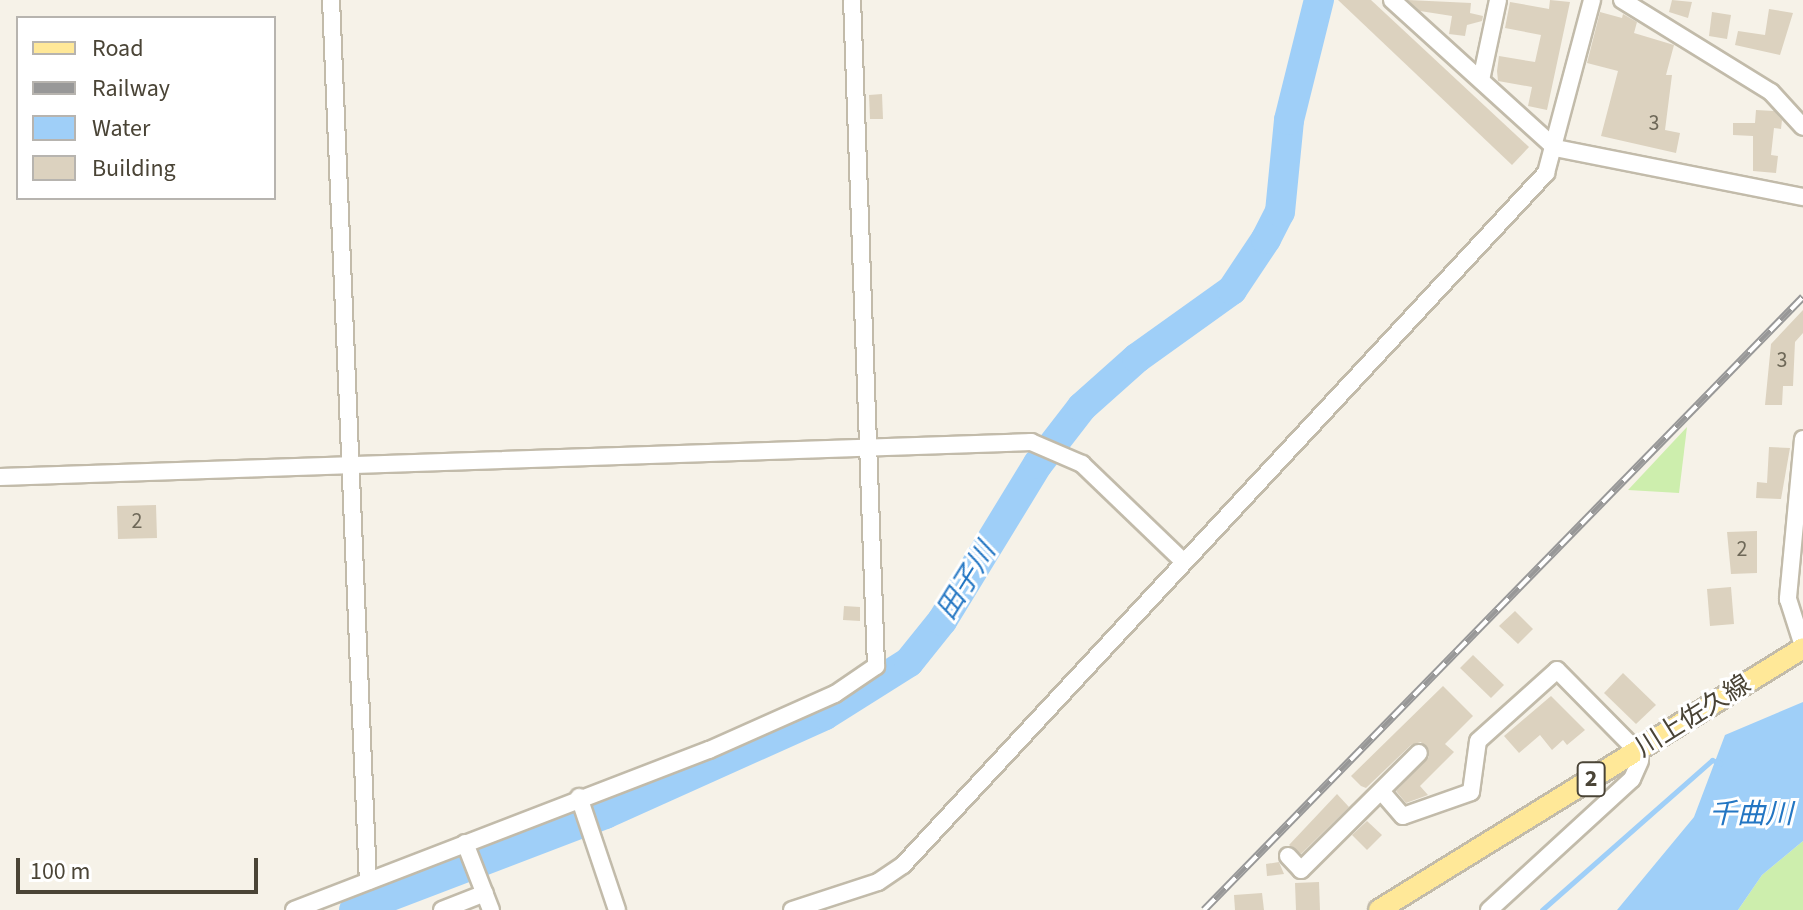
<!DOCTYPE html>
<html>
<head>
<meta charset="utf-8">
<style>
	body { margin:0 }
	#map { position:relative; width:1803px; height:910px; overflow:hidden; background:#f6f2e8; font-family:"Source Sans 3","Noto Sans JP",sans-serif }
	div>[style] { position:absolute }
	.green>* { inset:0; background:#cdeead }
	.water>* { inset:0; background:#9fcff8 }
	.stream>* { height:5px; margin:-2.5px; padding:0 2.5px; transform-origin:2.5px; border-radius:2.5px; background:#9fcff8 }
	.river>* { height:30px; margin:-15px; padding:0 15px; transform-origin:15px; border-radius:15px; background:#9fcff8 }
	.building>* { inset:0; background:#dcd2bf }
	.roads { filter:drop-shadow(2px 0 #c2bbaa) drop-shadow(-2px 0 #c2bbaa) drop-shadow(0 2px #c2bbaa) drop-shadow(0 -2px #c2bbaa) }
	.minor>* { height:16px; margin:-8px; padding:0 8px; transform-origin:8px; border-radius:8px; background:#fff }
	.major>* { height:20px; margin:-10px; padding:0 10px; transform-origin:10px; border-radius:10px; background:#ffe898 }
	.rail>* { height:8px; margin-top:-4px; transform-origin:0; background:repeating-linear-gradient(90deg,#fff 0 15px,#989898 0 30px); box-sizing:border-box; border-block:2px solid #989898 }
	span { translate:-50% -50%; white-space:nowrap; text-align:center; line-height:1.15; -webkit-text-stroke:6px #fff; paint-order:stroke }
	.number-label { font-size:22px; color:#6e6858 }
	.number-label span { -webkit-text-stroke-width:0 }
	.shield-label span { padding:2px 6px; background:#fff; border:2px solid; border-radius:6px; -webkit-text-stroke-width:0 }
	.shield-label { font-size:24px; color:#4a4436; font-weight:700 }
	.street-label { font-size:26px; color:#4a4436 }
	.water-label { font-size:28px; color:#2376c3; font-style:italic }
	.legend { position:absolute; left:16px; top:16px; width:260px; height:184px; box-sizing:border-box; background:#fff; border:2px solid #b7b4af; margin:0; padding:10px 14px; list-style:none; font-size:24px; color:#4a4436 }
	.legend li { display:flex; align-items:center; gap:16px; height:40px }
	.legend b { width:40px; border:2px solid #b7b4af }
	.scale { position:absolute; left:16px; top:858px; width:242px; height:36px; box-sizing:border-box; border:4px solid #4a4436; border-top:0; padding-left:10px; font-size:24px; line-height:28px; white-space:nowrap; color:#4a4436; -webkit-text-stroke:6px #fff; paint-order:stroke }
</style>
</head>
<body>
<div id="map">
	<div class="green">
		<i style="clip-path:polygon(1687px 427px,1679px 493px,1628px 490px)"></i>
		<i style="clip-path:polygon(1803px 841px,1803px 910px,1738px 910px,1762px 875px)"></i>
	</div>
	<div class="water">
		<i style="clip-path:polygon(1803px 702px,1803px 841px,1762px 875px,1738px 910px,1617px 910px,1694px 817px,1725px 735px)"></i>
	</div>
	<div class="stream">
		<i style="left:1542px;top:910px;width:227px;rotate:-41.4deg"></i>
		<i style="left:1712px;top:760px;width:9px;rotate:21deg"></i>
	</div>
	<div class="river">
		<i style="left:354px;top:910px;width:269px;rotate:-20.9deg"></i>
		<i style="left:605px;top:814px;width:241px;rotate:-24.2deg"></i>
		<i style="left:825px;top:715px;width:99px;rotate:-32.2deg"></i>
		<i style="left:909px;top:662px;width:53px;rotate:-51.2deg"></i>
		<i style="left:942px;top:621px;width:184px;rotate:-58.6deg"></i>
		<i style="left:1038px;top:464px;width:72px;rotate:-52.3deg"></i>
		<i style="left:1082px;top:407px;width:74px;rotate:-41.7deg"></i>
		<i style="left:1137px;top:358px;width:117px;rotate:-35.6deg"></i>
		<i style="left:1232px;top:290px;width:61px;rotate:-56.3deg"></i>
		<i style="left:1266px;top:239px;width:30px;rotate:-63deg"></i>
		<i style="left:1280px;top:212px;width:92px;rotate:-84.4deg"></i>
		<i style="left:1289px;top:120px;width:124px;rotate:-76deg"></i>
	</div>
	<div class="building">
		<i style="clip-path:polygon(1338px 0,1371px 0,1529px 147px,1512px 165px)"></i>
		<i style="clip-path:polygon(1408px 0,1471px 3px,1470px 13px,1483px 16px,1482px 21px,1467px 25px,1465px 36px,1449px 34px,1452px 16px,1420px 11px)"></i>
		<i style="clip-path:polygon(1550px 0,1570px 2px,1547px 110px,1528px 106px,1532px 87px,1498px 81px,1497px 71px,1499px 56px,1535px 62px,1541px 35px,1505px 28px,1510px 2px,1549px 9px)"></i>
		<i style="clip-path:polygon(1672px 0,1692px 2px,1688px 18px,1669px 12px)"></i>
		<i style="clip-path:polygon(1769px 9px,1793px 13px,1780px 55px,1735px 45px,1738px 31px,1765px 35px)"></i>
		<i style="clip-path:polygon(1600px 12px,1622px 18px,1623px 14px,1637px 22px,1634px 33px,1674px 45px,1666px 75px,1672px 75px,1665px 130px,1680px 133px,1676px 153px,1601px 136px,1618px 71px,1587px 63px)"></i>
		<i style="clip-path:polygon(1712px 12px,1731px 15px,1727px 39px,1709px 36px)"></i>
		<i style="clip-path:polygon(882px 94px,883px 119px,870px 119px,869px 95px)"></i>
		<i style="clip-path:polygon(1756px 110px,1774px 111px,1782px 120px,1781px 129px,1774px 128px,1771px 155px,1778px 156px,1776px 173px,1753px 171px,1753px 136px,1733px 135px,1733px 123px,1755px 123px)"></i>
		<i style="clip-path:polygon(1803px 310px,1803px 333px,1795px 342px,1793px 386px,1783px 386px,1782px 405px,1765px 405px,1771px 344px)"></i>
		<i style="clip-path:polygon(1769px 447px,1790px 448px,1781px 499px,1756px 498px,1757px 482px,1767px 483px)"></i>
		<i style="clip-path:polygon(156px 505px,157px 538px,118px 539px,117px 506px)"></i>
		<i style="clip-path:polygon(1757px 531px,1757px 573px,1731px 574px,1727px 532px)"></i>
		<i style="clip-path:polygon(1731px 587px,1734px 624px,1710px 626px,1707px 589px)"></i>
		<i style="clip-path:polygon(844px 606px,860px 607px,860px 621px,843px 620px)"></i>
		<i style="clip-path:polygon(1515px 611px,1533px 629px,1518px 644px,1499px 626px)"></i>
		<i style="clip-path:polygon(1473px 655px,1504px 685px,1491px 698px,1460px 668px)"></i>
		<i style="clip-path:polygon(1623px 673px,1656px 705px,1636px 724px,1604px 693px)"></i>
		<i style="clip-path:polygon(1443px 686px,1473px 716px,1445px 744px,1454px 752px,1420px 786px,1428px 795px,1406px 803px,1396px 791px,1429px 757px,1421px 742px,1411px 745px,1366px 788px,1361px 786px,1351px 776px)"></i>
		<i style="clip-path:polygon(1551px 696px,1585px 730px,1567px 745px,1563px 740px,1552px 750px,1540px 735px,1519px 753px,1504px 736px)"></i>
		<i style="clip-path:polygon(1337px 794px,1349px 807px,1301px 854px,1289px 845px)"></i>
		<i style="clip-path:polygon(1367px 821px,1382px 835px,1367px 850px,1352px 835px)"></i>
		<i style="clip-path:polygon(1279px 862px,1284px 874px,1267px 876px,1266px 864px)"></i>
		<i style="clip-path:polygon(1319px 882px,1320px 910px,1296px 910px,1295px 883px)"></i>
		<i style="clip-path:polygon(1262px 893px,1264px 910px,1235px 910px,1234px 895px)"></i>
	</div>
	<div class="roads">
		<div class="minor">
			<i style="left:331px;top:0;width:882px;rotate:87.6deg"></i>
			<i style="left:1392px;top:0;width:220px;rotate:42.2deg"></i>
			<i style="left:1555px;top:148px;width:253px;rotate:11.2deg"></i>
			<i style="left:1622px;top:0;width:175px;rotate:31.7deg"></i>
			<i style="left:1771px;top:92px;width:47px;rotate:47.6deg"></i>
			<i style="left:1481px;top:80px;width:82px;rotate:-78deg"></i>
			<i style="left:1803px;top:439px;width:161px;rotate:95.4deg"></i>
			<i style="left:1788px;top:599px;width:49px;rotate:72.3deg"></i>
			<i style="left:0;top:477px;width:1032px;rotate:-1.94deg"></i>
			<i style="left:1031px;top:442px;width:56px;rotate:23.3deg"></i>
			<i style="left:1082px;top:464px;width:141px;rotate:43.9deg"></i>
			<i style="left:1381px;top:791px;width:33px;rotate:49deg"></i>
			<i style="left:1403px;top:816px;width:72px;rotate:-19.4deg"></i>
			<i style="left:1471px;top:792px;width:51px;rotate:-82.2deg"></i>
			<i style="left:1478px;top:741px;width:106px;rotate:-41.9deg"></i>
			<i style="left:1557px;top:670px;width:114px;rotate:45.4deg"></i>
			<i style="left:1637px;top:751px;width:10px;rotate:73deg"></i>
			<i style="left:1640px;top:761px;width:20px;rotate:114deg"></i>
			<i style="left:1632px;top:779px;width:194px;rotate:137.5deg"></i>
			<i style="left:579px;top:797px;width:119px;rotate:71.4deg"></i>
			<i style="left:465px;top:843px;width:72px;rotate:68.8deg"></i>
			<i style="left:1288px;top:856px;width:19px;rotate:47deg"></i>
			<i style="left:1301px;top:870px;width:166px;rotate:-44.8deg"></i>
			<i style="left:294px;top:910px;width:445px;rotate:-21.1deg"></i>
			<i style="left:709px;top:750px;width:138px;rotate:-24deg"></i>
			<i style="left:835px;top:694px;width:50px;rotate:-34.3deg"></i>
			<i style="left:876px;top:666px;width:666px;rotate:-92.06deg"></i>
			<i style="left:442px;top:910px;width:46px;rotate:-21.6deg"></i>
			<i style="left:792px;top:910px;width:90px;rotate:-18deg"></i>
			<i style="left:878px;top:882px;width:30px;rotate:-34deg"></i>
			<i style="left:903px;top:865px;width:945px;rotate:-47.1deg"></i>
			<i style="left:1546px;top:173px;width:179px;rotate:-75.1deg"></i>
		</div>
		<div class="major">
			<i style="left:1379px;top:910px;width:498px;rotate:-31.7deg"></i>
		</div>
	</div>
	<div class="rail">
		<i style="left:1204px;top:910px;width:857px;rotate:-45.66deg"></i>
	</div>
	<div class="number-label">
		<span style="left:1654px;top:124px">3</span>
		<span style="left:1782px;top:361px">3</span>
		<span style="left:137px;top:522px">2</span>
		<span style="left:1742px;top:550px">2</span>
	</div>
	<div class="shield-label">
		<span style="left:1591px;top:779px">2</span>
	</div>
	<div class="street-label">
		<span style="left:1693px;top:716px;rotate:-32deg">川上佐久線</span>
	</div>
	<div class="water-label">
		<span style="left:966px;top:581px;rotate:-58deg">田子川</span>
		<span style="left:1751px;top:814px">千曲川</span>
	</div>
	<ul class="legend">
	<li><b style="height:10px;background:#ffe898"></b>Road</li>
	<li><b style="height:10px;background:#989898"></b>Railway</li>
	<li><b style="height:22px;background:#9fcff8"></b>Water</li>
	<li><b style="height:22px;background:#dcd2bf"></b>Building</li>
	</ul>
	<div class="scale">100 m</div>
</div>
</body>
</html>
